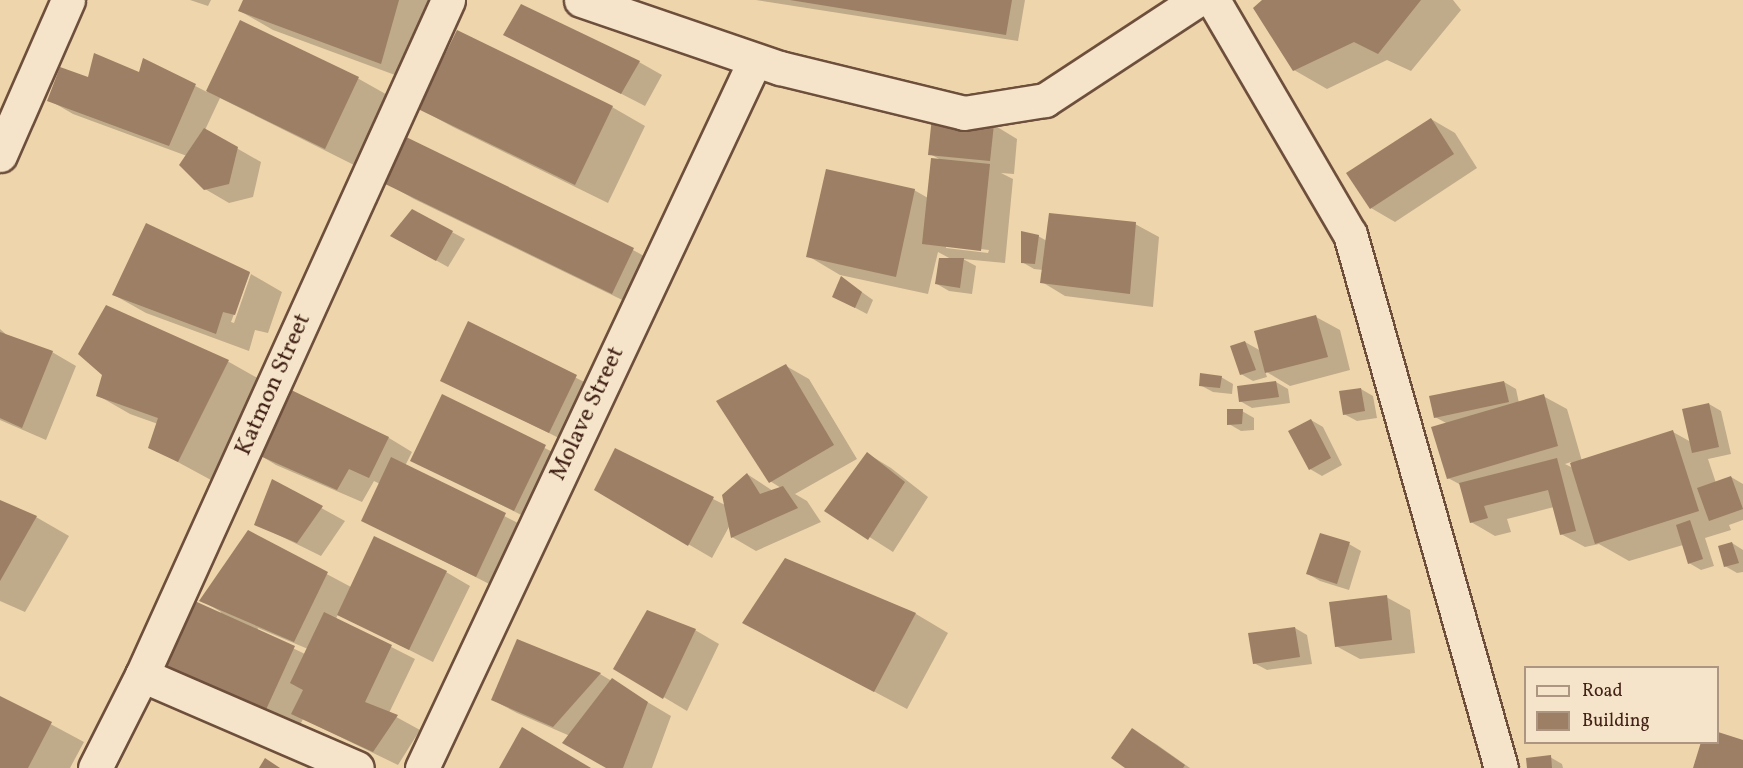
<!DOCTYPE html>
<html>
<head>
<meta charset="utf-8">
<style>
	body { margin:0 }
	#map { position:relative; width:1743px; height:768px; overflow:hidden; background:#efd5ac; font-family:Vollkorn,serif }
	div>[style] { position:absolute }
	.shadow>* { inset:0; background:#0003 }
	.building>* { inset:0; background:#9c7f64 }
	.roads { filter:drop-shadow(2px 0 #6d4f3c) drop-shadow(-2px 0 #6d4f3c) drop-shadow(0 2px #6d4f3c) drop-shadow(0 -2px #6d4f3c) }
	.street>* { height:33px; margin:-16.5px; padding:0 16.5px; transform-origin:16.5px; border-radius:16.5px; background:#f5e4c9 }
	span { translate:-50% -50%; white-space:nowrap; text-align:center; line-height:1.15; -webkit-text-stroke:4.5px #f5e4c9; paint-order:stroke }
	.street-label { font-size:24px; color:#422216 }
	.legend { position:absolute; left:1524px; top:666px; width:195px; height:78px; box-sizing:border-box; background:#f5e4c9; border:2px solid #ad9681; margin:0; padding:8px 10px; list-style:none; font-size:18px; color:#422216 }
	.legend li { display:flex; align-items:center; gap:12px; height:30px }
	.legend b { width:30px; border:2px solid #ad9681 }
</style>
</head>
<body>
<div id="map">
	<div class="shadow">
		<i style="clip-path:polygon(190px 0,211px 0,208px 6px)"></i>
		<i style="clip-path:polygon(245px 0,437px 0,414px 82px,273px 30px,240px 11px)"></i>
		<i style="clip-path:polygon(756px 0,1025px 0,1018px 41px)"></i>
		<i style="clip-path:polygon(1264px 0,1453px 0,1461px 10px,1411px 71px,1387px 60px,1327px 89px,1294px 70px)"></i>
		<i style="clip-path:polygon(241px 22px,359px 79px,391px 97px,358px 167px,220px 98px,205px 130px,261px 162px,253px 197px,229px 203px,205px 189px,187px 156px,73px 114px,49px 100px,89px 79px,140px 74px,144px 60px,207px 92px)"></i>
		<i style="clip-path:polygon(505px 34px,639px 62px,662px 75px,645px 106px)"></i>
		<i style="clip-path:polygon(612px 107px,645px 126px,608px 203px,453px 127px,420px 109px)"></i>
		<i style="clip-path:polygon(1431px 119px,1455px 133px,1477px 168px,1395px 222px,1371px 208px)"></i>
		<i style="clip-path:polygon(evenodd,994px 125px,1017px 139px,1014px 174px,1001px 173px,1013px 179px,1005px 263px,963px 259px,976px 266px,972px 294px,949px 291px,937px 284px,951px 259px,938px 252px,928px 294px,840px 275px,808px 256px,914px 190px,928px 198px,941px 160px,930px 154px,994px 125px,946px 245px,989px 250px,988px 253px,946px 248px,946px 245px)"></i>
		<i style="clip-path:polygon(402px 137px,633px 250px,666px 268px,645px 311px,414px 199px,381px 180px)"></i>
		<i style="clip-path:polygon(412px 211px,465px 239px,448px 267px,392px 236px)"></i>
		<i style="clip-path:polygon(1135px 224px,1159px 237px,1153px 307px,1065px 296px,1042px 282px,1043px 270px,1034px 269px,1022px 262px,1038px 236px,1047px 241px)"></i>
		<i style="clip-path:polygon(147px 225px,250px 273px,231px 322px,234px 323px,251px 274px,282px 292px,268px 333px,255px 330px,249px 351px,146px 313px,114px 295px)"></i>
		<i style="clip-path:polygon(842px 278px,873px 300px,867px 314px,846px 303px)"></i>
		<i style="clip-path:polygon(107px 307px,229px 362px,261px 380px,211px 480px,150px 447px,158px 424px,130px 414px,97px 395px,104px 375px)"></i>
		<i style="clip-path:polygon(1316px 317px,1340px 330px,1350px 370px,1290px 386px,1265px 371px,1267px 377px,1253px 381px,1241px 374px,1245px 342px,1261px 351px)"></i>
		<i style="clip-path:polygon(468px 323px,600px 390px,573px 445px,442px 380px)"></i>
		<i style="clip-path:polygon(0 329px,9px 337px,52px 352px,76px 366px,46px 440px,0 420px)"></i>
		<i style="clip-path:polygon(786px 366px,809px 379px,857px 459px,795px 494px,807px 501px,821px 522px,756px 551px,732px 537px,730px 525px,712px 558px,688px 544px,616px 450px,725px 505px,747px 474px,773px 491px,781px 488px,770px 481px)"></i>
		<i style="clip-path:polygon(1221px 377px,1233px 384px,1232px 394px,1213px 392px,1200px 385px)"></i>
		<i style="clip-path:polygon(1276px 382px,1288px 389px,1290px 403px,1252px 408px,1240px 401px)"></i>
		<i style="clip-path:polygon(evenodd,1504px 382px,1516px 389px,1519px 403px,1543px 396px,1567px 409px,1582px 461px,1673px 432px,1691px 442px,1709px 404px,1721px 411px,1731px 454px,1708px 459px,1716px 483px,1731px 477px,1743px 484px,1743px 520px,1729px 525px,1731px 530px,1705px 538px,1714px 566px,1701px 570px,1689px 563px,1683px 545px,1629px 561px,1599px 544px,1585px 547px,1561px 534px,1554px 507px,1507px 519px,1511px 532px,1495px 536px,1471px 522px,1461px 485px,1448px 478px,1448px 424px,1435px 417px,1504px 382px,1571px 462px,1573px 468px,1565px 464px,1571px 462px)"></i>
		<i style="clip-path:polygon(1361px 389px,1373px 396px,1377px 418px,1357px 421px,1344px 414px)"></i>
		<i style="clip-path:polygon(287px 390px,389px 438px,412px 452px,405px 466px,538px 533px,509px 594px,363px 520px,380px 484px,374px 481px,362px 502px,276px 465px,253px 451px)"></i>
		<i style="clip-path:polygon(443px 396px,578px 465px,547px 528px,412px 460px)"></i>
		<i style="clip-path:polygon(1242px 411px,1254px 418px,1254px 430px,1241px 431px,1229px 424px)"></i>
		<i style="clip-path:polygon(1311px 420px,1323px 427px,1342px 465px,1322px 476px,1310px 469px)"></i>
		<i style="clip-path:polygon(868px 454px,891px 468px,928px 497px,893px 552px,827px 510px)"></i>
		<i style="clip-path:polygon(272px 481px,345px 521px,321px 556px,256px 524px)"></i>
		<i style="clip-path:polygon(0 502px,36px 517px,69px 536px,25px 612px,0 601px)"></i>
		<i style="clip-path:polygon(evenodd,248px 532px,351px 587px,446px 572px,470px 586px,433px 662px,338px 614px,336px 619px,415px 659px,389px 713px,420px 730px,398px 765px,303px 719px,297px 731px,193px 684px,221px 612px,201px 600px,248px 532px,258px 628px,308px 649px,305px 654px,257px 631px,258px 628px)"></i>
		<i style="clip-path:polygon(1732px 543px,1743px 550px,1743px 572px,1737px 573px,1725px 566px)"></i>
		<i style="clip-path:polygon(1349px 544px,1361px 551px,1349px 590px,1320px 581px,1308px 574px)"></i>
		<i style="clip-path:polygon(786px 559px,916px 614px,948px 633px,907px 709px,745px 623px)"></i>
		<i style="clip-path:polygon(1386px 597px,1410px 610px,1415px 653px,1360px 659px,1336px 646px)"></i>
		<i style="clip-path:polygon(1295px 628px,1307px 635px,1312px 664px,1267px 670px,1254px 663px,1250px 635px)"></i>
		<i style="clip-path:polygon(695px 630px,719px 644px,687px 711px,615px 668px)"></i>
		<i style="clip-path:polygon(600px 674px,671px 716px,652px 768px,608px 768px,570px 736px,517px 713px,493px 700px)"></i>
		<i style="clip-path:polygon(0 697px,84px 742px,70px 768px,0 768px)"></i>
		<i style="clip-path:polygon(1132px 730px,1156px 744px,1190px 768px,1128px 768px)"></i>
		<i style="clip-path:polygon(1550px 757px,1562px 764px,1563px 768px,1529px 768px)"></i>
	</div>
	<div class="building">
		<i style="clip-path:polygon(243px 0,399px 0,381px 64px,238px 11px)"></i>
		<i style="clip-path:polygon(790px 0,1012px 0,1006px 35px)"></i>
		<i style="clip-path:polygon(1262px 0,1421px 0,1378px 54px,1354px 42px,1293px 71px,1253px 8px)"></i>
		<i style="clip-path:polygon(521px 4px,640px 61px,621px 94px,503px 35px)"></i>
		<i style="clip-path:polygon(240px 20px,359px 77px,325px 149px,206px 91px)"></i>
		<i style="clip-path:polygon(457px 30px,613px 106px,575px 185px,418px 109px)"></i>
		<i style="clip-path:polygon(94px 53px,139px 72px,143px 58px,196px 84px,169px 146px,47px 101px,60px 67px,88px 77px)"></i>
		<i style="clip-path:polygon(932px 117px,994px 124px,990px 161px,928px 155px)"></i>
		<i style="clip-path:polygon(1431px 118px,1454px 154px,1370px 209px,1346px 173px)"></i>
		<i style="clip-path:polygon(204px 128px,238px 147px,229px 184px,204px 190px,179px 165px)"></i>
		<i style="clip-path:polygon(402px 135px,634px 248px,612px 294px,379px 181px)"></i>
		<i style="clip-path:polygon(931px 158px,990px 164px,981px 251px,922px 244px)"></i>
		<i style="clip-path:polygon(826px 169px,915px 189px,896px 277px,806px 257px)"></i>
		<i style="clip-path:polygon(412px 209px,453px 231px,436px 261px,390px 236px)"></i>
		<i style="clip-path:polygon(1049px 213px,1136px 222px,1130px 294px,1040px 283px)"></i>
		<i style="clip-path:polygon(146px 223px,250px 272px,235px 315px,223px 312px,216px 334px,112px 295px)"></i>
		<i style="clip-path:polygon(1021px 231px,1039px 235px,1035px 264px,1021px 263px)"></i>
		<i style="clip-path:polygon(939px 258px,964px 258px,960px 288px,935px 284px)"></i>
		<i style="clip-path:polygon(841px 276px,862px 292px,855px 308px,832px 297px)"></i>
		<i style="clip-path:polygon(106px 305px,229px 360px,178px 462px,148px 448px,158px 418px,96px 396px,102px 375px,78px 354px)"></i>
		<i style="clip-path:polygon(1316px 315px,1328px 357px,1265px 373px,1254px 331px)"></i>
		<i style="clip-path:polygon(468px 321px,577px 375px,549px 433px,440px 381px)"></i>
		<i style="clip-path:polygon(0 332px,53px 351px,22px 428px,0 418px)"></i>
		<i style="clip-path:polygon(1245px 341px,1256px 370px,1240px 375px,1230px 346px)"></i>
		<i style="clip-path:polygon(786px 364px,834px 445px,769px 483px,716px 401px)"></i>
		<i style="clip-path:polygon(1200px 373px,1222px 376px,1220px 388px,1199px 386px)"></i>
		<i style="clip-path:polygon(1276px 381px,1279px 397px,1239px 402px,1237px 386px)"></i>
		<i style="clip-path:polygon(1504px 381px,1509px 402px,1434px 418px,1429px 396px)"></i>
		<i style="clip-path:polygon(287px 388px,389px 437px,369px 478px,349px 469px,337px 490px,251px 452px)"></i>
		<i style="clip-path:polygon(1361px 388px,1365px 411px,1343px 415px,1339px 391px)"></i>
		<i style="clip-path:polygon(442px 394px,546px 445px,514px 511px,410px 461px)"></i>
		<i style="clip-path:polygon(1544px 394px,1558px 446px,1447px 479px,1431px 427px)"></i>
		<i style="clip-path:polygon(1709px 403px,1719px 447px,1692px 453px,1682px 409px)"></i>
		<i style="clip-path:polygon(1227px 409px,1243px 409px,1242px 424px,1227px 425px)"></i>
		<i style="clip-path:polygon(1311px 419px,1331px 458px,1309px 470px,1288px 431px)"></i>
		<i style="clip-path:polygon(1673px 430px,1699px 511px,1595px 544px,1570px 463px)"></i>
		<i style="clip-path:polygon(615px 448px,714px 497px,688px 546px,594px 490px)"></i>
		<i style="clip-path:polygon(867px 452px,905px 482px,868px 540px,824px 511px)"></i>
		<i style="clip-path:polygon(391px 457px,506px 513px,476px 577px,361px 521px)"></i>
		<i style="clip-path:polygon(1557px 458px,1576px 531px,1560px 535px,1548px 490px,1484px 506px,1488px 518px,1470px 523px,1459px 483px)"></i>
		<i style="clip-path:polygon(747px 473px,760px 494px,783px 486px,798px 508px,731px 538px,722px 495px)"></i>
		<i style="clip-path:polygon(1731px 476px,1743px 509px,1709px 521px,1697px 488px)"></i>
		<i style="clip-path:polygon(272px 479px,323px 506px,297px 543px,254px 525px)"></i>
		<i style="clip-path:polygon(0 500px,37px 516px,0 581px)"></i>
		<i style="clip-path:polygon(1690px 520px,1703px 559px,1688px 564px,1676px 525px)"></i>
		<i style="clip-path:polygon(248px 530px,328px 572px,294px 642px,199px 601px)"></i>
		<i style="clip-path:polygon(1320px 533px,1350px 542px,1337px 584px,1306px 574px)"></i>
		<i style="clip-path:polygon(374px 536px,447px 571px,409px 650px,337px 615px)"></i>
		<i style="clip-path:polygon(1732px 542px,1739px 563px,1724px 567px,1718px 546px)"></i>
		<i style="clip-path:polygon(785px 558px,916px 613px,874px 692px,742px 623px)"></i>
		<i style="clip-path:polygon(1387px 595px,1392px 640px,1335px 647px,1329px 602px)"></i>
		<i style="clip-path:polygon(188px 598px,295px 646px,264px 714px,158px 666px)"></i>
		<i style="clip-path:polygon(647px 610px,696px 629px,663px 699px,613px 669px)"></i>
		<i style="clip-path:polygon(324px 612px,392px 645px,365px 702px,398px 715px,373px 752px,291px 714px,303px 690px,290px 683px)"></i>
		<i style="clip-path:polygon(1295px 627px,1300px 657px,1253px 664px,1248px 633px)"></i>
		<i style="clip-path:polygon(517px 639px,601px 673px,553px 727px,491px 700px)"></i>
		<i style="clip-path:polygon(612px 678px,648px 702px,623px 768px,606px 768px,562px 743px)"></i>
		<i style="clip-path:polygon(0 696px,52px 722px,28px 768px,0 768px)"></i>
		<i style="clip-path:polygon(522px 727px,591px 768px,499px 768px)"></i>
		<i style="clip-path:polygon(1132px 728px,1185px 765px,1183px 768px,1125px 768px,1111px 758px)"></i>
		<i style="clip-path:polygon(1718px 732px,1743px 740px,1743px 768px,1693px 768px,1701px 742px,1718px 742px)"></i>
		<i style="clip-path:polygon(1551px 755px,1552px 768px,1527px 768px,1526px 758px)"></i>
		<i style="clip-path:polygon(265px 758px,280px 768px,259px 768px)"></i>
	</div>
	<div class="roads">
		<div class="street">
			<i style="left:581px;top:0;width:210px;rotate:18.9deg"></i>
			<i style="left:780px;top:68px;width:189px;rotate:13.7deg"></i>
			<i style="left:964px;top:113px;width:82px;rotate:-9.1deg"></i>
			<i style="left:1045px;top:100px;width:182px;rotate:-33.3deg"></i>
			<i style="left:1213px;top:0;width:271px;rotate:59.7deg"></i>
			<i style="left:1350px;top:234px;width:555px;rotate:74.21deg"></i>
			<i style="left:0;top:155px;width:169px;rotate:-66.3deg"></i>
			<i style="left:142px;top:675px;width:234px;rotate:23.4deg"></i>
			<i style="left:95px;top:768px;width:104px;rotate:-63.2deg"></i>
			<i style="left:142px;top:675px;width:741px;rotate:-65.61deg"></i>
			<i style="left:422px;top:768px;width:782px;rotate:-64.81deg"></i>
		</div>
	</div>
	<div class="street-label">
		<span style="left:274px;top:385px;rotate:-66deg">Katmon Street</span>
		<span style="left:588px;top:414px;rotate:-65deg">Molave Street</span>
	</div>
	<ul class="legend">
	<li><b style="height:8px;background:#f5e4c9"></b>Road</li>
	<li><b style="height:16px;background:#9c7f64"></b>Building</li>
	</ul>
</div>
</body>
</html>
